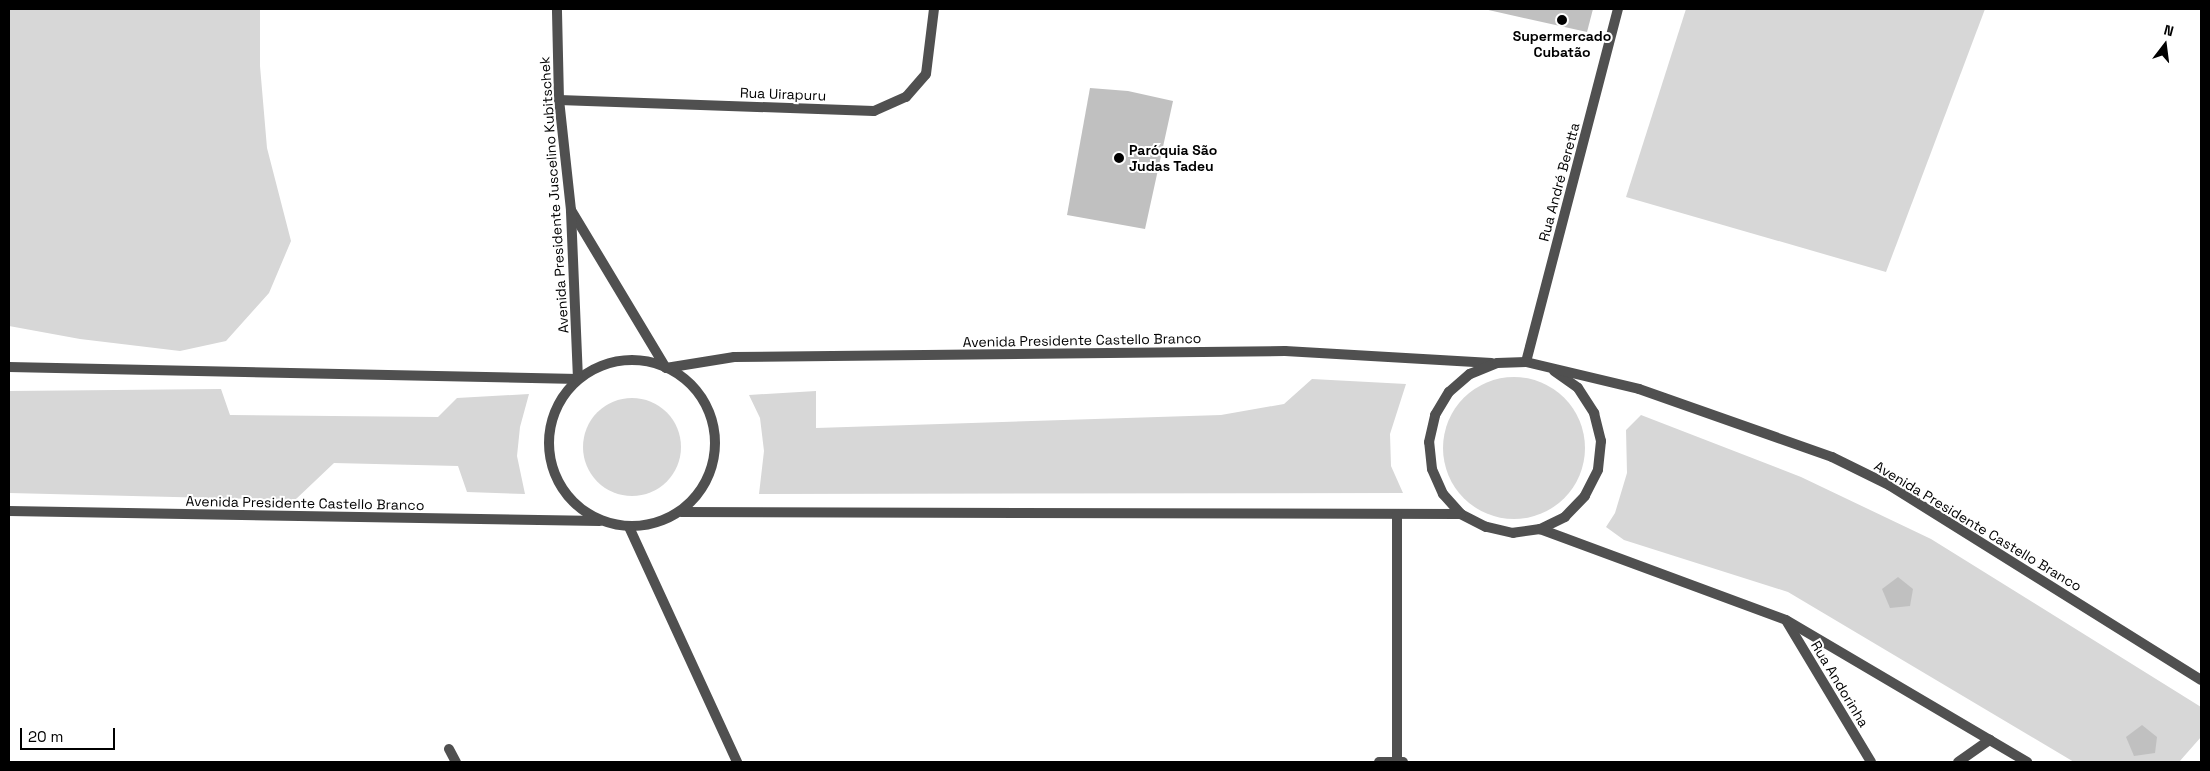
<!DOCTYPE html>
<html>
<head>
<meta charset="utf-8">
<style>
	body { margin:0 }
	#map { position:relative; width:2210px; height:771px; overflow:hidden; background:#fff; font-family:"Space Grotesk",sans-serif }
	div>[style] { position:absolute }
	.green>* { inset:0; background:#d7d7d7 }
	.round { border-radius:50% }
	.building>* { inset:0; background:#c0c0c0 }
	.minor>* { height:10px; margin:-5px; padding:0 5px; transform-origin:5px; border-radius:5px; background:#505050 }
	.minor>.ring { margin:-5px; padding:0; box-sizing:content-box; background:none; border:10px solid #505050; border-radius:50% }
	.dots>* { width:14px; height:14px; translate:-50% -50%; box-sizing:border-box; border:2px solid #fff; border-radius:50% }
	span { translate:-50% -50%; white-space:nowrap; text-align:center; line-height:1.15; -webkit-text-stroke:4px #fff; paint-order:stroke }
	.poi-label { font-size:14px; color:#000; font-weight:700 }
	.left { translate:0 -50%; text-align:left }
	.street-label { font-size:14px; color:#000 }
	.frame { position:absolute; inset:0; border:10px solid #000; pointer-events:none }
	.north { position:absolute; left:2140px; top:20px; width:50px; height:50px; -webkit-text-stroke:4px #fff; paint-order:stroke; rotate:15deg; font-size:14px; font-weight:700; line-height:20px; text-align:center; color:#000 }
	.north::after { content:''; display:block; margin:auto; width:18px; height:22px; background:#000; clip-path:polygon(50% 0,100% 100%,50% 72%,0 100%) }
	.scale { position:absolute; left:20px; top:728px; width:95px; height:22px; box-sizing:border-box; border:2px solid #000; border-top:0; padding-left:6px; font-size:15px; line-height:18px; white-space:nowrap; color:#000; -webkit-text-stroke:4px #fff; paint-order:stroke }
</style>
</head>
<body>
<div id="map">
	<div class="green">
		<i style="clip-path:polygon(9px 9px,260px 9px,260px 66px,267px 148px,291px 241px,269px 293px,226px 341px,180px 351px,80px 339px,9px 326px)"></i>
		<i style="clip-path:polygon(1686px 9px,1985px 9px,1886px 272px,1626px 197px)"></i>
		<i class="round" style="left:1443px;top:377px;width:142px;height:142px"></i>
		<i style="clip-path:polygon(1312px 379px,1406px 384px,1390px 434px,1391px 466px,1403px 493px,759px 494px,764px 451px,760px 418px,749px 395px,816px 391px,816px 428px,1221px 415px,1284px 404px)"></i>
		<i style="clip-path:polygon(221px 389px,230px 415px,438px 417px,457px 398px,529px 394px,520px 427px,517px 456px,525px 494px,467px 492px,458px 466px,334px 463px,295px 500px,9px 493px,9px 391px)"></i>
		<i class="round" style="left:583px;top:398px;width:98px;height:98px"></i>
		<i style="clip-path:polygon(1641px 415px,1801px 477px,1931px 539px,2201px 707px,2201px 737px,2179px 762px,2074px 762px,1788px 592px,1624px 540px,1606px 527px,1615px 513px,1627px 473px,1626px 430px)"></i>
	</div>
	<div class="building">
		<i style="clip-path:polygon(1484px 9px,1593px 9px,1587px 32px)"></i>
		<i style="clip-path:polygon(1090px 88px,1128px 91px,1173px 101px,1145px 229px,1067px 215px)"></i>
		<i style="clip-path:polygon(1898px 577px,1913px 589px,1910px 606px,1890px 608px,1882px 589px)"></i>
		<i style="clip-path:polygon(2142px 725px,2157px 737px,2155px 753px,2134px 756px,2126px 737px)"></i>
	</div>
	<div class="minor">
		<i style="left:559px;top:100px;width:315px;rotate:2deg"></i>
		<i style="left:874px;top:111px;width:35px;rotate:-24deg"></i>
		<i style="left:906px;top:97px;width:30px;rotate:-49deg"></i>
		<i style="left:926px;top:74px;width:65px;rotate:-83deg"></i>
		<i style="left:571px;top:210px;width:184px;rotate:59deg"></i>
		<i style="left:666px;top:368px;width:69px;rotate:-9.2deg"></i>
		<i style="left:734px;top:357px;width:551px;rotate:-0.62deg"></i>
		<i style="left:1285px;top:351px;width:207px;rotate:3.3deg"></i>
		<i class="ring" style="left:549px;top:360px;width:156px;height:156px"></i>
		<i style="left:1526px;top:362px;width:365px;rotate:-75.4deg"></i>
		<i style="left:9px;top:367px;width:569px;rotate:1.21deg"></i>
		<i style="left:578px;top:379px;width:169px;rotate:-92.4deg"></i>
		<i style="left:571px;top:210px;width:111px;rotate:-96.2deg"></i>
		<i style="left:559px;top:100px;width:91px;rotate:-91.3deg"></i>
		<i style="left:1554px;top:371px;width:29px;rotate:35deg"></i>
		<i style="left:1578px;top:388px;width:30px;rotate:57deg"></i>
		<i style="left:1594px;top:413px;width:29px;rotate:76deg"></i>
		<i style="left:1601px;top:441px;width:29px;rotate:96deg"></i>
		<i style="left:1598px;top:470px;width:29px;rotate:117deg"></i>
		<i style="left:1585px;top:496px;width:29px;rotate:134deg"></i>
		<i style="left:1565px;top:517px;width:28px;rotate:154deg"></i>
		<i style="left:1540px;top:529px;width:27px;rotate:172deg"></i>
		<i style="left:1513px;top:533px;width:28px;rotate:-167deg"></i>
		<i style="left:1486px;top:527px;width:28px;rotate:-153deg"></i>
		<i style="left:1461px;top:514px;width:27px;rotate:-132deg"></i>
		<i style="left:1443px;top:494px;width:27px;rotate:-114deg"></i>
		<i style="left:1432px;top:469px;width:27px;rotate:-96deg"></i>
		<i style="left:1429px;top:442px;width:28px;rotate:-77deg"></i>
		<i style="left:1435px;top:415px;width:27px;rotate:-59deg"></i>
		<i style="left:1449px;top:392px;width:28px;rotate:-41deg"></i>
		<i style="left:1470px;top:374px;width:29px;rotate:-22deg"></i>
		<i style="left:1497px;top:363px;width:29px;rotate:-2deg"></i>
		<i style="left:1526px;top:362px;width:116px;rotate:13.4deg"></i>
		<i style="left:1639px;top:389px;width:205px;rotate:19.4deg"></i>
		<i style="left:1832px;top:457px;width:64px;rotate:26.2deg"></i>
		<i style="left:1889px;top:485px;width:368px;rotate:32deg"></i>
		<i style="left:9px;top:511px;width:591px;rotate:0.97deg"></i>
		<i style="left:681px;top:512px;width:780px;rotate:0.15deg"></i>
		<i style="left:629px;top:527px;width:259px;rotate:65.3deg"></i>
		<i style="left:1540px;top:529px;width:262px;rotate:20.3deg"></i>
		<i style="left:1786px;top:620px;width:280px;rotate:30.5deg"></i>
		<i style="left:1787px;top:622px;width:163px;rotate:59deg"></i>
		<i style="left:449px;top:749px;width:15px;rotate:62deg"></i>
		<i style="left:1379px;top:762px;width:24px"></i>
		<i style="left:1397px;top:762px;width:248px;rotate:-90deg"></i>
		<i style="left:1958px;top:762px;width:39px;rotate:-35deg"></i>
	</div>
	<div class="dots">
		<i style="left:1562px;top:20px;background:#000"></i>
		<i style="left:1119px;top:158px;background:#000"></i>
	</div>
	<div class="poi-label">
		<span style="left:1562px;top:44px">Supermercado<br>Cubatão</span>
		<span class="left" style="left:1129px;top:158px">Paróquia São<br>Judas Tadeu</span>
	</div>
	<div class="street-label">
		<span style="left:783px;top:94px;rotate:2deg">Rua Uirapuru</span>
		<span style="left:1559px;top:182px;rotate:-75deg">Rua André Beretta</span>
		<span style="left:554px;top:195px;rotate:-94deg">Avenida Presidente Juscelino Kubitschek</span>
		<span style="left:1082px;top:340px;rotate:-1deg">Avenida Presidente Castello Branco</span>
		<span style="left:305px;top:503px;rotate:1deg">Avenida Presidente Castello Branco</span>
		<span style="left:1978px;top:526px;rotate:31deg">Avenida Presidente Castello Branco</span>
		<span style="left:1840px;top:684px;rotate:59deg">Rua Andorinha</span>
	</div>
	<div class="frame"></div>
	<div class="north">N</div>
	<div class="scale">20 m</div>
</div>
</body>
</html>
